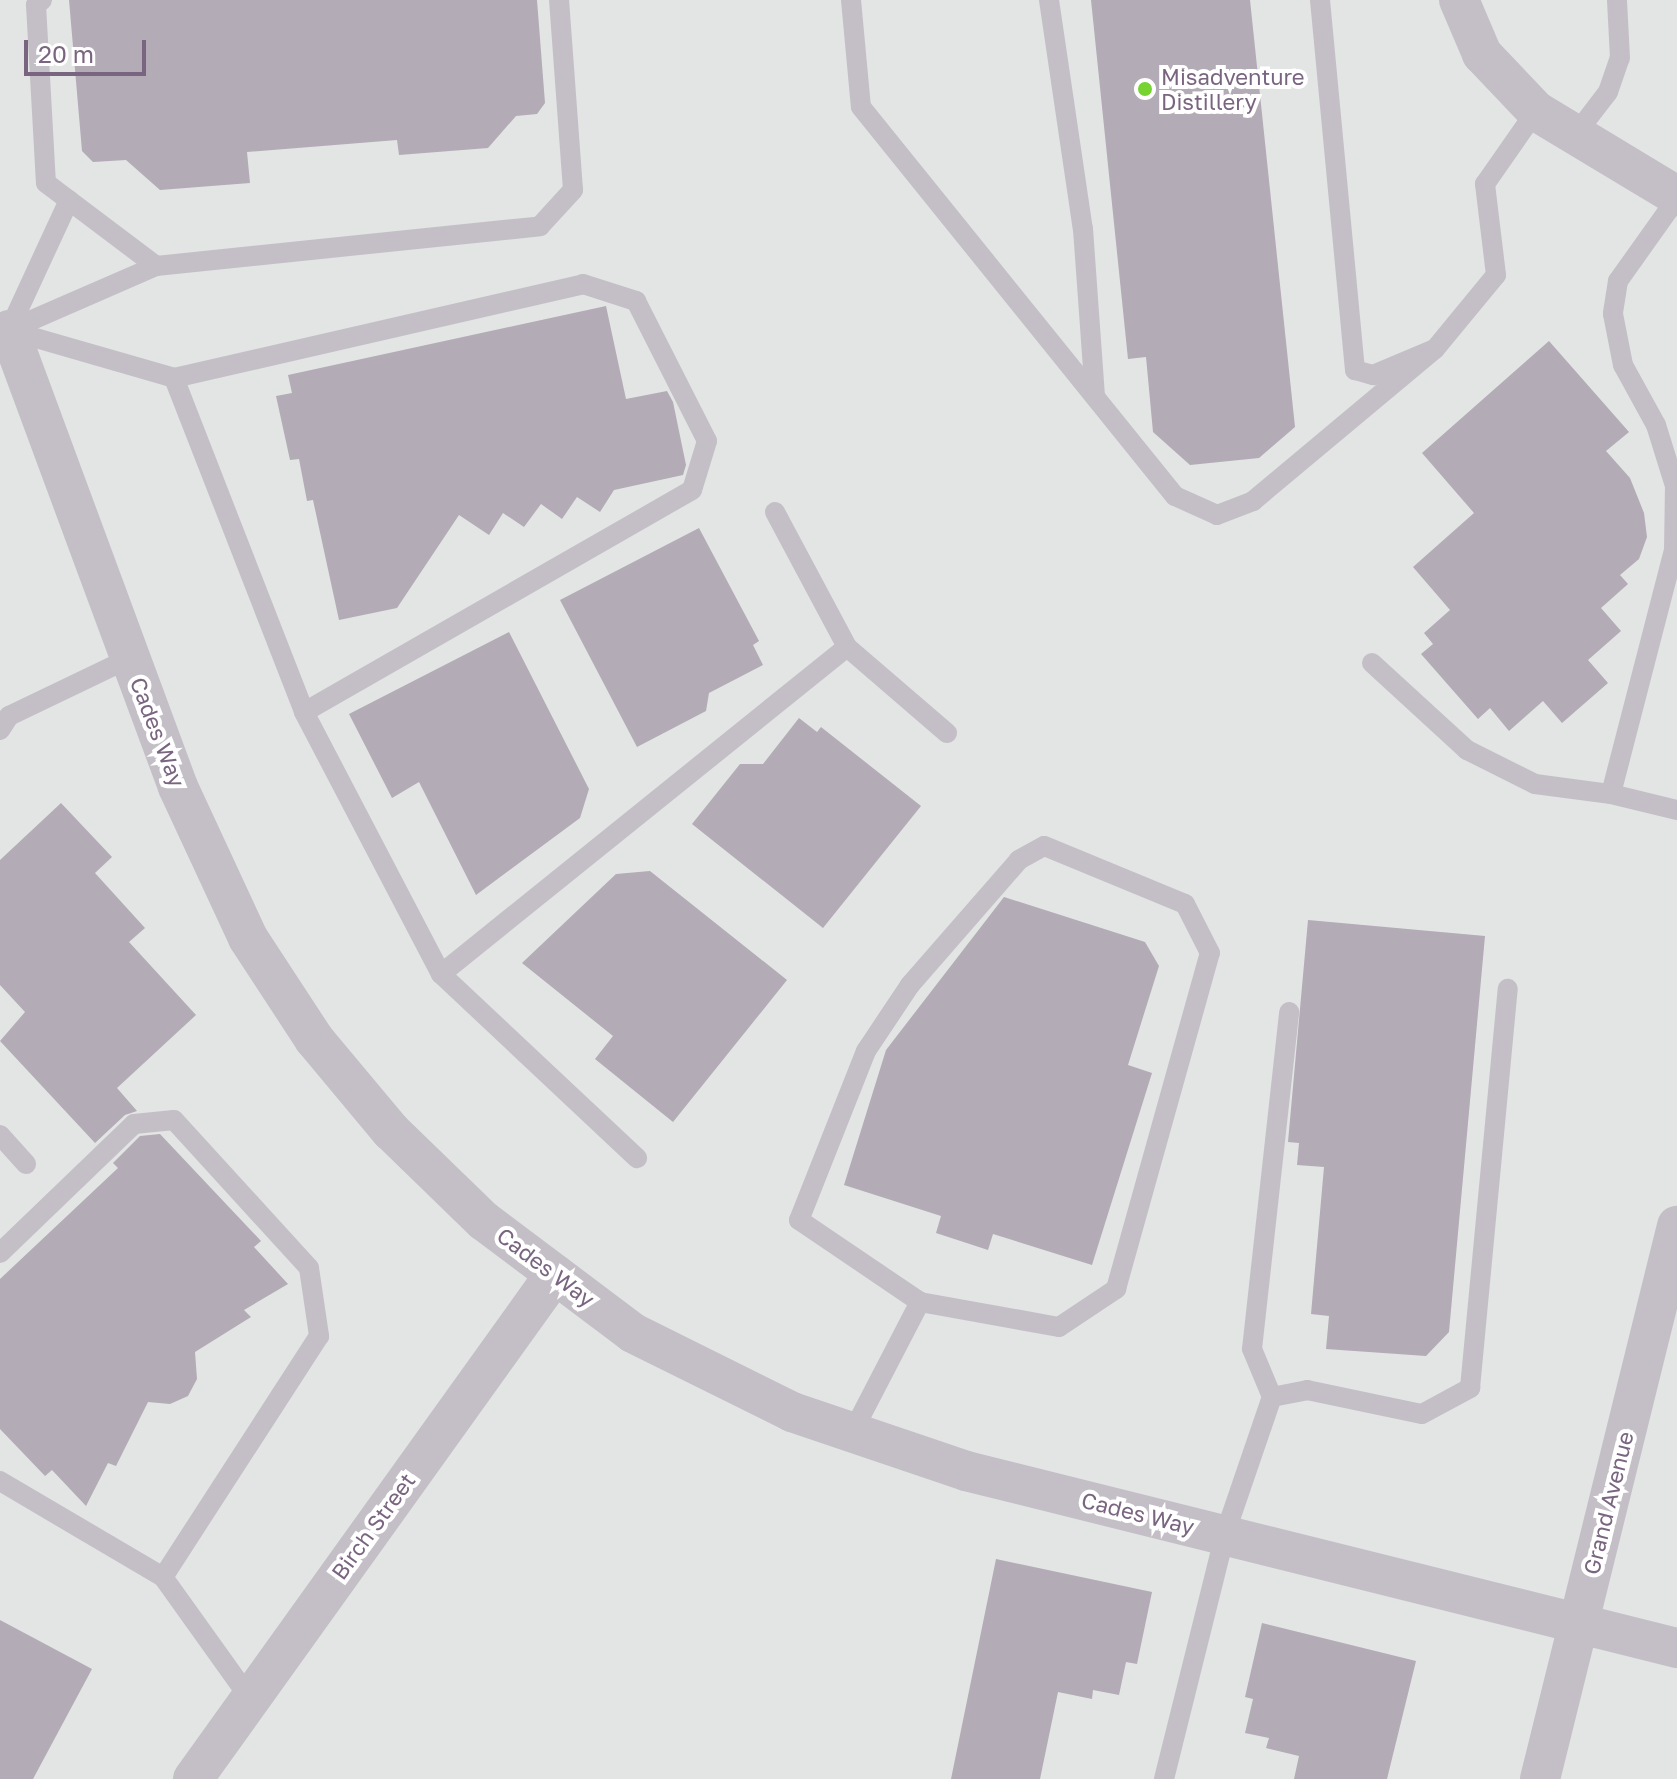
<!DOCTYPE html>
<html>
<head>
<meta charset="utf-8">
<style>
	body { margin:0 }
	#map { position:relative; width:1677px; height:1779px; overflow:hidden; background:#f0f4f1; font-family:"Golos Text",sans-serif }
	div>[style] { position:absolute }
	.built>* { inset:0; background:#e3e4e4 }
	.building>* { inset:0; background:#b3abb6 }
	.lane>* { height:20px; margin:-10px; padding:0 10px; transform-origin:10px; border-radius:10px; background:#c4bfc6 }
	.street>* { height:40px; margin:-20px; padding:0 20px; transform-origin:20px; border-radius:20px; background:#c4bfc6 }
	.dots>* { width:22px; height:22px; translate:-50% -50%; box-sizing:border-box; border:4px solid #fff; border-radius:50% }
	span { translate:-50% -50%; white-space:nowrap; text-align:center; line-height:1.15; -webkit-text-stroke:8px #fff; paint-order:stroke }
	.poi-label { font-size:22px; color:#79657f }
	.left { translate:0 -50%; text-align:left }
	.street-label { font-size:22px; color:#79657f }
	.scale { position:absolute; left:24px; top:40px; width:122px; height:36px; box-sizing:border-box; border:4px solid #79657f; border-top:0; padding-left:10px; font-size:24px; line-height:28px; white-space:nowrap; color:#79657f; -webkit-text-stroke:6px #fff; paint-order:stroke }
</style>
</head>
<body>
<div id="map">
	<div class="built">
		<i style="clip-path:polygon(0 0,1677px 0,1677px 1779px,0 1779px)"></i>
	</div>
	<div class="building">
		<i style="clip-path:polygon(69px 0,537px 0,545px 103px,537px 114px,516px 116px,488px 148px,399px 155px,397px 140px,247px 152px,250px 183px,160px 190px,126px 160px,93px 162px,82px 151px)"></i>
		<i style="clip-path:polygon(1091px 0,1250px 0,1295px 427px,1259px 458px,1190px 465px,1153px 432px,1146px 357px,1128px 359px)"></i>
		<i style="clip-path:polygon(606px 306px,626px 399px,667px 391px,673px 402px,686px 465px,683px 475px,614px 490px,600px 512px,577px 497px,562px 519px,541px 504px,524px 527px,503px 513px,489px 535px,459px 515px,397px 608px,339px 620px,313px 500px,307px 501px,299px 459px,290px 460px,276px 396px,292px 393px,288px 375px)"></i>
		<i style="clip-path:polygon(1549px 341px,1629px 432px,1606px 451px,1630px 478px,1644px 513px,1647px 537px,1639px 559px,1620px 575px,1628px 584px,1601px 608px,1621px 631px,1588px 660px,1608px 683px,1562px 723px,1543px 701px,1509px 731px,1490px 708px,1478px 719px,1421px 654px,1433px 644px,1424px 633px,1450px 610px,1413px 567px,1474px 513px,1422px 453px)"></i>
		<i style="clip-path:polygon(699px 528px,759px 641px,753px 645px,763px 665px,709px 693px,706px 711px,637px 747px,560px 600px)"></i>
		<i style="clip-path:polygon(509px 632px,589px 789px,580px 818px,476px 895px,419px 782px,392px 798px,349px 714px)"></i>
		<i style="clip-path:polygon(799px 718px,817px 732px,821px 727px,921px 806px,823px 928px,692px 824px,740px 764px,763px 764px)"></i>
		<i style="clip-path:polygon(61px 803px,112px 857px,95px 873px,145px 928px,129px 942px,196px 1015px,117px 1088px,137px 1111px,125px 1115px,95px 1143px,0 1041px,25px 1012px,0 985px,0 860px)"></i>
		<i style="clip-path:polygon(650px 871px,787px 980px,673px 1122px,595px 1059px,613px 1036px,522px 963px,616px 874px)"></i>
		<i style="clip-path:polygon(1004px 897px,1145px 942px,1159px 966px,1128px 1065px,1152px 1073px,1092px 1265px,993px 1234px,988px 1250px,936px 1233px,941px 1216px,844px 1185px,886px 1050px)"></i>
		<i style="clip-path:polygon(1308px 920px,1485px 936px,1449px 1332px,1426px 1356px,1326px 1349px,1329px 1316px,1311px 1314px,1324px 1167px,1297px 1165px,1299px 1143px,1288px 1142px)"></i>
		<i style="clip-path:polygon(160px 1134px,261px 1241px,254px 1247px,288px 1284px,244px 1310px,251px 1317px,195px 1352px,197px 1379px,188px 1396px,170px 1404px,148px 1402px,116px 1466px,108px 1463px,86px 1506px,52px 1470px,45px 1476px,0 1429px,0 1279px,118px 1168px,113px 1163px,140px 1136px)"></i>
		<i style="clip-path:polygon(996px 1559px,1152px 1592px,1137px 1664px,1126px 1662px,1119px 1695px,1093px 1690px,1092px 1699px,1058px 1692px,1040px 1779px,951px 1779px)"></i>
		<i style="clip-path:polygon(0 1620px,92px 1669px,33px 1779px,0 1779px)"></i>
		<i style="clip-path:polygon(1262px 1623px,1416px 1661px,1387px 1779px,1294px 1779px,1299px 1756px,1266px 1748px,1269px 1738px,1245px 1733px,1253px 1699px,1245px 1697px)"></i>
	</div>
	<div class="lane">
		<i style="left:42px;top:0;width:8px;rotate:140deg"></i>
		<i style="left:36px;top:5px;width:178px;rotate:86.8deg"></i>
		<i style="left:46px;top:183px;width:138px;rotate:37deg"></i>
		<i style="left:851px;top:0;width:107px;rotate:84.7deg"></i>
		<i style="left:861px;top:107px;width:500px;rotate:51.1deg"></i>
		<i style="left:1175px;top:496px;width:46px;rotate:24.3deg"></i>
		<i style="left:1217px;top:515px;width:39px;rotate:-21deg"></i>
		<i style="left:1253px;top:501px;width:237px;rotate:-39.9deg"></i>
		<i style="left:1049px;top:0;width:232px;rotate:81.6deg"></i>
		<i style="left:1083px;top:229px;width:168px;rotate:85.9deg"></i>
		<i style="left:1320px;top:0;width:372px;rotate:84.6deg"></i>
		<i style="left:1355px;top:370px;width:19px;rotate:16deg"></i>
		<i style="left:1373px;top:375px;width:67px;rotate:-22.8deg"></i>
		<i style="left:1435px;top:349px;width:96px;rotate:-50.5deg"></i>
		<i style="left:1496px;top:275px;width:92px;rotate:-96.9deg"></i>
		<i style="left:1485px;top:184px;width:89px;rotate:-55.1deg"></i>
		<i style="left:1575px;top:135px;width:54px;rotate:-52.5deg"></i>
		<i style="left:1608px;top:92px;width:36px;rotate:-71deg"></i>
		<i style="left:1620px;top:58px;width:58px;rotate:-93deg"></i>
		<i style="left:1677px;top:198px;width:102px;rotate:125.4deg"></i>
		<i style="left:1618px;top:281px;width:33px;rotate:99deg"></i>
		<i style="left:1613px;top:314px;width:52px;rotate:78.9deg"></i>
		<i style="left:1623px;top:365px;width:68px;rotate:61.2deg"></i>
		<i style="left:1656px;top:425px;width:64px;rotate:72.7deg"></i>
		<i style="left:1675px;top:486px;width:64px;rotate:90.9deg"></i>
		<i style="left:1674px;top:550px;width:252px;rotate:104.5deg"></i>
		<i style="left:1611px;top:794px;width:68px;rotate:13.6deg"></i>
		<i style="left:8px;top:330px;width:173px;rotate:16.1deg"></i>
		<i style="left:174px;top:378px;width:358px;rotate:68.7deg"></i>
		<i style="left:304px;top:712px;width:296px;rotate:62.4deg"></i>
		<i style="left:441px;top:974px;width:521px;rotate:-38.85deg"></i>
		<i style="left:847px;top:647px;width:132px;rotate:40.7deg"></i>
		<i style="left:9px;top:330px;width:160px;rotate:-23.5deg"></i>
		<i style="left:156px;top:266px;width:386px;rotate:-5.9deg"></i>
		<i style="left:540px;top:226px;width:49px;rotate:-47.5deg"></i>
		<i style="left:573px;top:190px;width:191px;rotate:-94.2deg"></i>
		<i style="left:9px;top:330px;width:143px;rotate:-65.2deg"></i>
		<i style="left:174px;top:378px;width:420px;rotate:-12.9deg"></i>
		<i style="left:583px;top:284px;width:56px;rotate:17.8deg"></i>
		<i style="left:636px;top:301px;width:157px;rotate:63.1deg"></i>
		<i style="left:707px;top:441px;width:51px;rotate:107deg"></i>
		<i style="left:692px;top:490px;width:447px;rotate:150.2deg"></i>
		<i style="left:775px;top:512px;width:153px;rotate:61.9deg"></i>
		<i style="left:1372px;top:663px;width:129px;rotate:42.5deg"></i>
		<i style="left:1467px;top:750px;width:76px;rotate:26.6deg"></i>
		<i style="left:1535px;top:784px;width:77px;rotate:7.5deg"></i>
		<i style="left:0;top:730px;width:17px;rotate:-57deg"></i>
		<i style="left:9px;top:716px;width:134px;rotate:-25.6deg"></i>
		<i style="left:441px;top:974px;width:269px;rotate:43.2deg"></i>
		<i style="left:0;top:1135px;width:39px;rotate:48deg"></i>
		<i style="left:0;top:1253px;width:186px;rotate:-43.9deg"></i>
		<i style="left:134px;top:1124px;width:40px;rotate:-5.7deg"></i>
		<i style="left:174px;top:1120px;width:200px;rotate:47.6deg"></i>
		<i style="left:309px;top:1268px;width:69px;rotate:81.6deg"></i>
		<i style="left:319px;top:1336px;width:287px;rotate:122.9deg"></i>
		<i style="left:1272px;top:1397px;width:36px;rotate:-11deg"></i>
		<i style="left:1307px;top:1390px;width:117px;rotate:11.8deg"></i>
		<i style="left:1422px;top:1414px;width:55px;rotate:-28.4deg"></i>
		<i style="left:1470px;top:1388px;width:401px;rotate:-84.6deg"></i>
		<i style="left:852px;top:1433px;width:148px;rotate:-62.6deg"></i>
		<i style="left:920px;top:1302px;width:141px;rotate:10.2deg"></i>
		<i style="left:1059px;top:1327px;width:69px;rotate:-33.7deg"></i>
		<i style="left:1116px;top:1289px;width:349px;rotate:-74.4deg"></i>
		<i style="left:1210px;top:953px;width:55px;rotate:-117deg"></i>
		<i style="left:1185px;top:904px;width:152px;rotate:-157.6deg"></i>
		<i style="left:1044px;top:846px;width:29px;rotate:151deg"></i>
		<i style="left:1019px;top:860px;width:166px;rotate:131.1deg"></i>
		<i style="left:910px;top:985px;width:79px;rotate:123.7deg"></i>
		<i style="left:866px;top:1051px;width:182px;rotate:111.6deg"></i>
		<i style="left:799px;top:1220px;width:146px;rotate:34.1deg"></i>
		<i style="left:0;top:1481px;width:189px;rotate:30.5deg"></i>
		<i style="left:163px;top:1577px;width:148px;rotate:54.4deg"></i>
		<i style="left:1164px;top:1779px;width:252px;rotate:-76deg"></i>
		<i style="left:1225px;top:1534px;width:145px;rotate:-71.1deg"></i>
		<i style="left:1272px;top:1397px;width:52px;rotate:-112.6deg"></i>
		<i style="left:1252px;top:1349px;width:339px;rotate:-83.7deg"></i>
	</div>
	<div class="street">
		<i style="left:1459px;top:0;width:59px;rotate:66.9deg"></i>
		<i style="left:1482px;top:54px;width:79px;rotate:46.5deg"></i>
		<i style="left:1536px;top:111px;width:165px;rotate:31.1deg"></i>
		<i style="left:9px;top:330px;width:487px;rotate:69.7deg"></i>
		<i style="left:178px;top:787px;width:166px;rotate:65.1deg"></i>
		<i style="left:248px;top:938px;width:121px;rotate:56.8deg"></i>
		<i style="left:314px;top:1039px;width:120px;rotate:50.1deg"></i>
		<i style="left:391px;top:1131px;width:129px;rotate:44.1deg"></i>
		<i style="left:484px;top:1221px;width:186px;rotate:36.9deg"></i>
		<i style="left:633px;top:1333px;width:178px;rotate:26.4deg"></i>
		<i style="left:792px;top:1412px;width:184px;rotate:18.7deg"></i>
		<i style="left:966px;top:1471px;width:733px;rotate:13.98deg"></i>
		<i style="left:193px;top:1779px;width:621px;rotate:-54.37deg"></i>
		<i style="left:1540px;top:1779px;width:570px;rotate:-76.09deg"></i>
	</div>
	<div class="dots">
		<i style="left:1145px;top:89px;background:#77d330"></i>
	</div>
	<div class="poi-label">
		<span class="left" style="left:1161px;top:89px">Misadventure<br>Distillery</span>
	</div>
	<div class="street-label">
		<span style="left:158px;top:732px;rotate:69deg">Cades Way</span>
		<span style="left:546px;top:1267px;rotate:37deg">Cades Way</span>
		<span style="left:1608px;top:1503px;rotate:-76deg">Grand Avenue</span>
		<span style="left:1138px;top:1513px;rotate:14deg">Cades Way</span>
		<span style="left:373px;top:1526px;rotate:-54deg">Birch Street</span>
	</div>
	<div class="scale">20 m</div>
</div>
</body>
</html>
